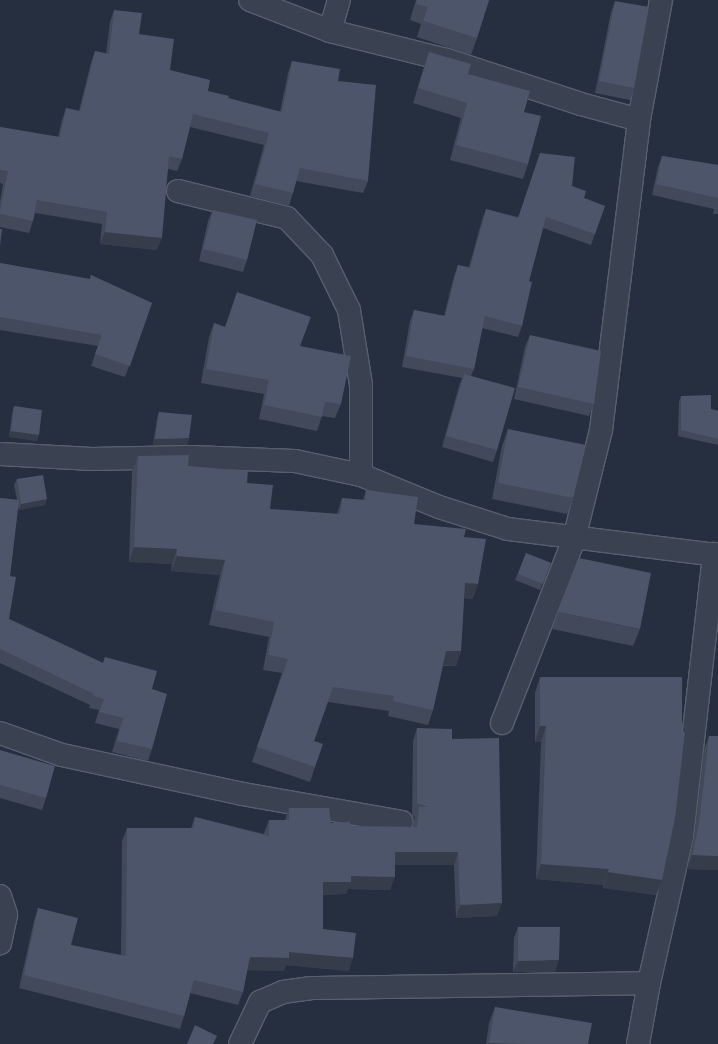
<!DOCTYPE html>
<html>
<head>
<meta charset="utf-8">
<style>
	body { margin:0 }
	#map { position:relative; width:718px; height:1044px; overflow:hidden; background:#262f40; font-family:Barlow,sans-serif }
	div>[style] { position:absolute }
	.roads { filter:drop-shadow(1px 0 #585f6d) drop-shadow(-1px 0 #585f6d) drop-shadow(0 1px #585f6d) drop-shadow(0 -1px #585f6d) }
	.street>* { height:22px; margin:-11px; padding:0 11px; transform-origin:11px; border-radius:11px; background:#3a4150 }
	.wall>* { inset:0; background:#41495a }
	.shaded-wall>* { inset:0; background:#353c4a }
	.building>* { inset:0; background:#4c5569 }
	span { translate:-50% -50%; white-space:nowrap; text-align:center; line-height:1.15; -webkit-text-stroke:3px #1f2635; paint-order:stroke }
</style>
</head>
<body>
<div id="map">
	<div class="roads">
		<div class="street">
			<i style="left:250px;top:0;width:86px;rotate:21.2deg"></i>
			<i style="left:330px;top:31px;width:121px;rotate:13.9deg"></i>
			<i style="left:447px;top:60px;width:141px;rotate:18.2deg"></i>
			<i style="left:581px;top:104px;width:60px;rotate:15.4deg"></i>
			<i style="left:330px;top:31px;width:32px;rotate:-74deg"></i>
			<i style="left:178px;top:191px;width:112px;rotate:13.9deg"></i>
			<i style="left:287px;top:218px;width:51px;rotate:46.6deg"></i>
			<i style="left:322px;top:255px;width:61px;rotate:63.9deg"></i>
			<i style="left:349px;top:310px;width:76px;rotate:80.9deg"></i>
			<i style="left:361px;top:385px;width:90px;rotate:90deg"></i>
			<i style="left:0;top:454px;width:92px;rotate:3.1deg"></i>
			<i style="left:92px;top:459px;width:99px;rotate:-1.2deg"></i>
			<i style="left:191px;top:457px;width:104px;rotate:2.2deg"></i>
			<i style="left:295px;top:461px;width:67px;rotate:12deg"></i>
			<i style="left:361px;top:475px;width:84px;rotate:22.3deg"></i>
			<i style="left:439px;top:507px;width:72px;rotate:17.7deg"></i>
			<i style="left:508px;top:529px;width:212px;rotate:7.1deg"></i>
			<i style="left:502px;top:723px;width:198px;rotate:-68.6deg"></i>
			<i style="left:574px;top:539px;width:112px;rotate:-76.1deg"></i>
			<i style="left:601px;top:430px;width:312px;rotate:-83deg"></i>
			<i style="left:639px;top:120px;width:122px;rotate:-79.6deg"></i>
			<i style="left:0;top:733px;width:66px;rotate:19.5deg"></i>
			<i style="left:62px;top:755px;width:185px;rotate:12.2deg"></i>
			<i style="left:243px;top:794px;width:161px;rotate:10deg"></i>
			<i style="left:0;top:896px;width:20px;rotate:72deg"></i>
			<i style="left:6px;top:915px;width:29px;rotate:102deg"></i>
			<i style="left:240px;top:1044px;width:47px;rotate:-64.5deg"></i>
			<i style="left:260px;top:1002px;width:25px;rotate:-23deg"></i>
			<i style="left:283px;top:992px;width:27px;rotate:-8deg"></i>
			<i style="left:310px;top:988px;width:339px;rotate:-0.8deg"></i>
			<i style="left:638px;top:1044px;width:62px;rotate:-79.8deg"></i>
			<i style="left:649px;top:983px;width:151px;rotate:-77.3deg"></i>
			<i style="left:682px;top:836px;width:284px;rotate:-83.5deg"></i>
		</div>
	</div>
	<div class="wall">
		<i style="clip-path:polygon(416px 0,489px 0,477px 38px,471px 55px,417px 37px,421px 24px,410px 20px)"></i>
		<i style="clip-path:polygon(615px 1px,634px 88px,630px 100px,595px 93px,611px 12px)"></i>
		<i style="clip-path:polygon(114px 10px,139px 34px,170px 70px,208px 91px,228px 98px,280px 112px,288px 73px,292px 61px,338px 81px,368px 181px,363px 193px,296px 181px,293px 193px,289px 206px,250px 196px,264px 145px,190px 127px,182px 159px,177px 171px,168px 169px,157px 250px,100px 244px,102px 224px,35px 213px,33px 221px,29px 233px,0 227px,0 201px,3px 184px,0 183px,0 127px,58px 137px,62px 120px,66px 108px,79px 111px,91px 63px,95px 51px,106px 54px,110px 22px)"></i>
		<i style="clip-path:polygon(429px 52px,468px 74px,524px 112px,528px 164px,523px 179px,450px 160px,461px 118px,413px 103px,424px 67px)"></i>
		<i style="clip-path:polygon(662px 156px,718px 165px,718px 214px,713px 214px,714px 209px,652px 195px,658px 167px)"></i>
		<i style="clip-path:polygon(572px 186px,584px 198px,605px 206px,591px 245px,543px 228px,529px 281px,522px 326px,518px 337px,482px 328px,474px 369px,471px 376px,497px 450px,493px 462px,442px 447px,459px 386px,462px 378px,402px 367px,410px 321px,414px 310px,444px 316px,454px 276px,458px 265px,469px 267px,482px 220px,486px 209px,518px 217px)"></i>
		<i style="clip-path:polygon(213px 210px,247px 260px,243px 272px,199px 261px,208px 221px)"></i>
		<i style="clip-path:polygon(0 263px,90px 279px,91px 275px,152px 303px,125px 377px,91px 366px,98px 346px,0 330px)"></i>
		<i style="clip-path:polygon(214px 323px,225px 327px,300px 346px,341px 404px,335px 418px,322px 416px,317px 431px,259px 419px,264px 394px,201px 383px,209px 337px)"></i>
		<i style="clip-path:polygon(530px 335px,594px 404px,589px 416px,514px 399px,525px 347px)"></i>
		<i style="clip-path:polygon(681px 396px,711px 409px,718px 411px,718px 445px,678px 436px,679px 402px)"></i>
		<i style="clip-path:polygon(14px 406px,37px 441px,9px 437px,12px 413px)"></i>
		<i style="clip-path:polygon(159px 412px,189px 438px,187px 445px,153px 445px,157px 418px)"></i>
		<i style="clip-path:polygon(508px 429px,573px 498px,567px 514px,492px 499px,502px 446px)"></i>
		<i style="clip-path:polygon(138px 456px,188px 466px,247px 483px,270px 509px,337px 514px,342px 498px,363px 500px,366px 490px,414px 524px,464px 537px,473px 599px,464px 598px,461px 651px,456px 666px,443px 666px,433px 710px,428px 725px,388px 716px,389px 711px,328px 702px,314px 741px,315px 767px,310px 782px,252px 762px,282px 673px,263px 670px,269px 637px,209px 625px,220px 575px,171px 571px,172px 564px,129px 562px,132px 471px)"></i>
		<i style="clip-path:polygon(17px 479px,47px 499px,45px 505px,19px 510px,18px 507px,10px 576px,9px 619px,103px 663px,105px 657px,152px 689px,152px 749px,148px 761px,112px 752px,119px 729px,95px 723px,99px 710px,89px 708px,90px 705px,0 663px,0 498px,17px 500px,14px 485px)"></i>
		<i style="clip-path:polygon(526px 553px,551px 563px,540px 590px,515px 580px)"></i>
		<i style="clip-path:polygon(558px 612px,640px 629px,633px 646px,552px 629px)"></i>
		<i style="clip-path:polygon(540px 677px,662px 880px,656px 895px,603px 888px,603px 885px,536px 879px,541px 742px,535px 742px,535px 693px)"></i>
		<i style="clip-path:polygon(417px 728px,452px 739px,497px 916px,456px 918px,454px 865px,395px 865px,390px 890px,348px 889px,346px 894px,323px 895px,323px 929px,349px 971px,286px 965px,284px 971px,247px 970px,243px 992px,238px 1005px,190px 993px,184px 1016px,180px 1029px,19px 988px,34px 921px,38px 908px,71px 945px,121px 956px,122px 841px,127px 828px,191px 828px,195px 817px,264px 834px,264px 833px,269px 820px,285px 820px,289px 808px,331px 823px,350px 826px,413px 827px,414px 820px,415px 817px,412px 816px,413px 741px)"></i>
		<i style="clip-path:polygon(709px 736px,718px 736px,718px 870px,687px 869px,694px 837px,704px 750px)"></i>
		<i style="clip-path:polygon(0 750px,46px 798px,42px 810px,0 798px)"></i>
		<i style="clip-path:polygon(518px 927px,555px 972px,513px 972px,514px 938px)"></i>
		<i style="clip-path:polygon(495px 1007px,588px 1044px,486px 1044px,489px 1023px)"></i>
	</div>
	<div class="shaded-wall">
		<i style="clip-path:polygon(105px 232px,162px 238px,157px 250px,100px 244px)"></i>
		<i style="clip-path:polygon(11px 431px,39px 435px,37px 441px,9px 437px)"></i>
		<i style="clip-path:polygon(189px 438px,187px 445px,153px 445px,155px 439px)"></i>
		<i style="clip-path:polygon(47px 499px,45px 505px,19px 510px,21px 504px)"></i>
		<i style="clip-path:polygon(134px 547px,177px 549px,172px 564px,129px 562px)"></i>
		<i style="clip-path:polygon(177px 556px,225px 560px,220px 575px,171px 571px)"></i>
		<i style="clip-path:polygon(465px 583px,478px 584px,473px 599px,460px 598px)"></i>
		<i style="clip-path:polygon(446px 651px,461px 651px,456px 666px,441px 665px)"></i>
		<i style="clip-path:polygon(540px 726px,546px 726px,541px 742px,535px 742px)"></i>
		<i style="clip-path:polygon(395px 852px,458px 852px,454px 865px,390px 865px)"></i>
		<i style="clip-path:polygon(692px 855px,718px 856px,718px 870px,687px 869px)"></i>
		<i style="clip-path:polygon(541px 864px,609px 869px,603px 885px,536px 879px)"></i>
		<i style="clip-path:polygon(608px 872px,662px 880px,656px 895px,603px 888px)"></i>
		<i style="clip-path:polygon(351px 876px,395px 877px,390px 890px,348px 889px,346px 894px,318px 895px,323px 882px)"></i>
		<i style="clip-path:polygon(502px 903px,497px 916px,456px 918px,460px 905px)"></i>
		<i style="clip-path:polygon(289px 952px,353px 958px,349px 971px,286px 965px,284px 971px,245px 970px,250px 957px)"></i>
		<i style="clip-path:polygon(559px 960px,555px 972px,513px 972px,518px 961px)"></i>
		<i style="clip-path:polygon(489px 1043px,524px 1044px,489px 1044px)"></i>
	</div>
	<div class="building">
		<i style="clip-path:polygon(417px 0,489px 0,477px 38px,423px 21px,428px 7px,416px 4px)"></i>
		<i style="clip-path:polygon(615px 1px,649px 7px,634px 88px,599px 81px)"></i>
		<i style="clip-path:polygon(114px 10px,142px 13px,139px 34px,174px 39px,170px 70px,210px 80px,208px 91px,229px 96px,228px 98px,282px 112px,292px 61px,340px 69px,338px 81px,376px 85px,368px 181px,300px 168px,293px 193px,255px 184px,269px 133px,193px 114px,182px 159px,169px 156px,162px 238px,105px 232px,107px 212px,37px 200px,33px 221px,0 214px,0 211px,8px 171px,0 170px,0 127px,60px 137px,66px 108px,80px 111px,95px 51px,109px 54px)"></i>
		<i style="clip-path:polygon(429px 52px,471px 64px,468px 74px,530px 91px,524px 112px,541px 116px,528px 164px,456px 145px,467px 103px,418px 88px)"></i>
		<i style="clip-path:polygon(540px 153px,575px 157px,572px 186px,586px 191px,584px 198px,605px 206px,595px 234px,546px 217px,529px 281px,532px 282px,522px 326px,485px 316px,474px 369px,406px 356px,414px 310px,445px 316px,458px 265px,470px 268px,486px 209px,518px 218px)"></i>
		<i style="clip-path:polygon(662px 156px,718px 165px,718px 198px,656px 184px)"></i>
		<i style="clip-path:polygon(213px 210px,257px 220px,247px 260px,203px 249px)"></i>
		<i style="clip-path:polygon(0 229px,2px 229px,0 246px)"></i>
		<i style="clip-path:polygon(0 263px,90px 279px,91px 275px,152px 303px,130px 366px,95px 354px,102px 335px,0 317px)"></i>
		<i style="clip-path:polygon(237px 292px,311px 317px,300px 346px,351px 356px,341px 404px,325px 402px,322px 417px,264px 405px,269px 380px,206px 369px,214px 323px,225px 327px)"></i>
		<i style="clip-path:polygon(530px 335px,601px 351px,594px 404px,518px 387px)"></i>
		<i style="clip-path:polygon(464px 374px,515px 388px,497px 450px,446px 436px)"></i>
		<i style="clip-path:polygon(711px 395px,711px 409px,718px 411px,718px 439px,681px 430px,681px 396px)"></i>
		<i style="clip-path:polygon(14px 406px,42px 410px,39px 435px,11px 431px)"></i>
		<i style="clip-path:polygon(159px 412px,192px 415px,189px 438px,155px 439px)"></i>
		<i style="clip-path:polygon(508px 429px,586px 445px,573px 498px,498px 483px)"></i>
		<i style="clip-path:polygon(189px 455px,188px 466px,248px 471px,247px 483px,273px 485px,270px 509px,340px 514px,342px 498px,365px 500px,366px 490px,418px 497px,414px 524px,466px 529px,464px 537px,486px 539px,478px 584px,465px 583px,461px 651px,446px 651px,433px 710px,393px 701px,394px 696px,333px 687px,314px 741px,323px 744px,315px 767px,257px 747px,288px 659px,268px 655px,274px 622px,215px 610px,225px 560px,177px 556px,177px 549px,134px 547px,138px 456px)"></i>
		<i style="clip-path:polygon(43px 475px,47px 499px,21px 504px,17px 479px)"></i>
		<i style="clip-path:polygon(0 498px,19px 500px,10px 576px,16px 577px,9px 619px,103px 663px,105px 657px,157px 671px,152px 689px,167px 694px,152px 749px,117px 741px,123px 718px,99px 712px,104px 699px,93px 696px,94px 694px,0 649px)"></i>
		<i style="clip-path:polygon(526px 553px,551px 563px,543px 584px,518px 574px)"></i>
		<i style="clip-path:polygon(579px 558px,651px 573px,640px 629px,558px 612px)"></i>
		<i style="clip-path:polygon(540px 677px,682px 677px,682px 732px,685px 732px,675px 818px,662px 880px,608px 872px,609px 869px,541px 864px,546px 726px,540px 726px)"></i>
		<i style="clip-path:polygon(417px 728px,452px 729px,452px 739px,499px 738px,502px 903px,460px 905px,458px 852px,395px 852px,395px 877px,351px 876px,351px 882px,323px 882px,323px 929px,356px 933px,353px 958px,289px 952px,289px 958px,250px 957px,243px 992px,194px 980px,184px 1016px,24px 975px,38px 908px,78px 918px,71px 945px,126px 956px,127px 828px,193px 828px,195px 817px,269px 836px,269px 820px,289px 820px,289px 808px,329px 808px,331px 823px,350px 822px,350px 826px,417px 827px,419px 807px,428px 807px,417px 803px)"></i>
		<i style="clip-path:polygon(709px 736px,718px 736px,718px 856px,692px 855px,699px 824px)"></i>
		<i style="clip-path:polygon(0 750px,55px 766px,46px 798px,0 785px)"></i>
		<i style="clip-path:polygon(518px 927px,560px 927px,559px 960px,518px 961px)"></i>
		<i style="clip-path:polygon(495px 1007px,592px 1023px,588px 1044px,524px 1044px,489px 1043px)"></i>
		<i style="clip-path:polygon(195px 1025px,217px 1036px,213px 1044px,187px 1044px)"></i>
	</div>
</div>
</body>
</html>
